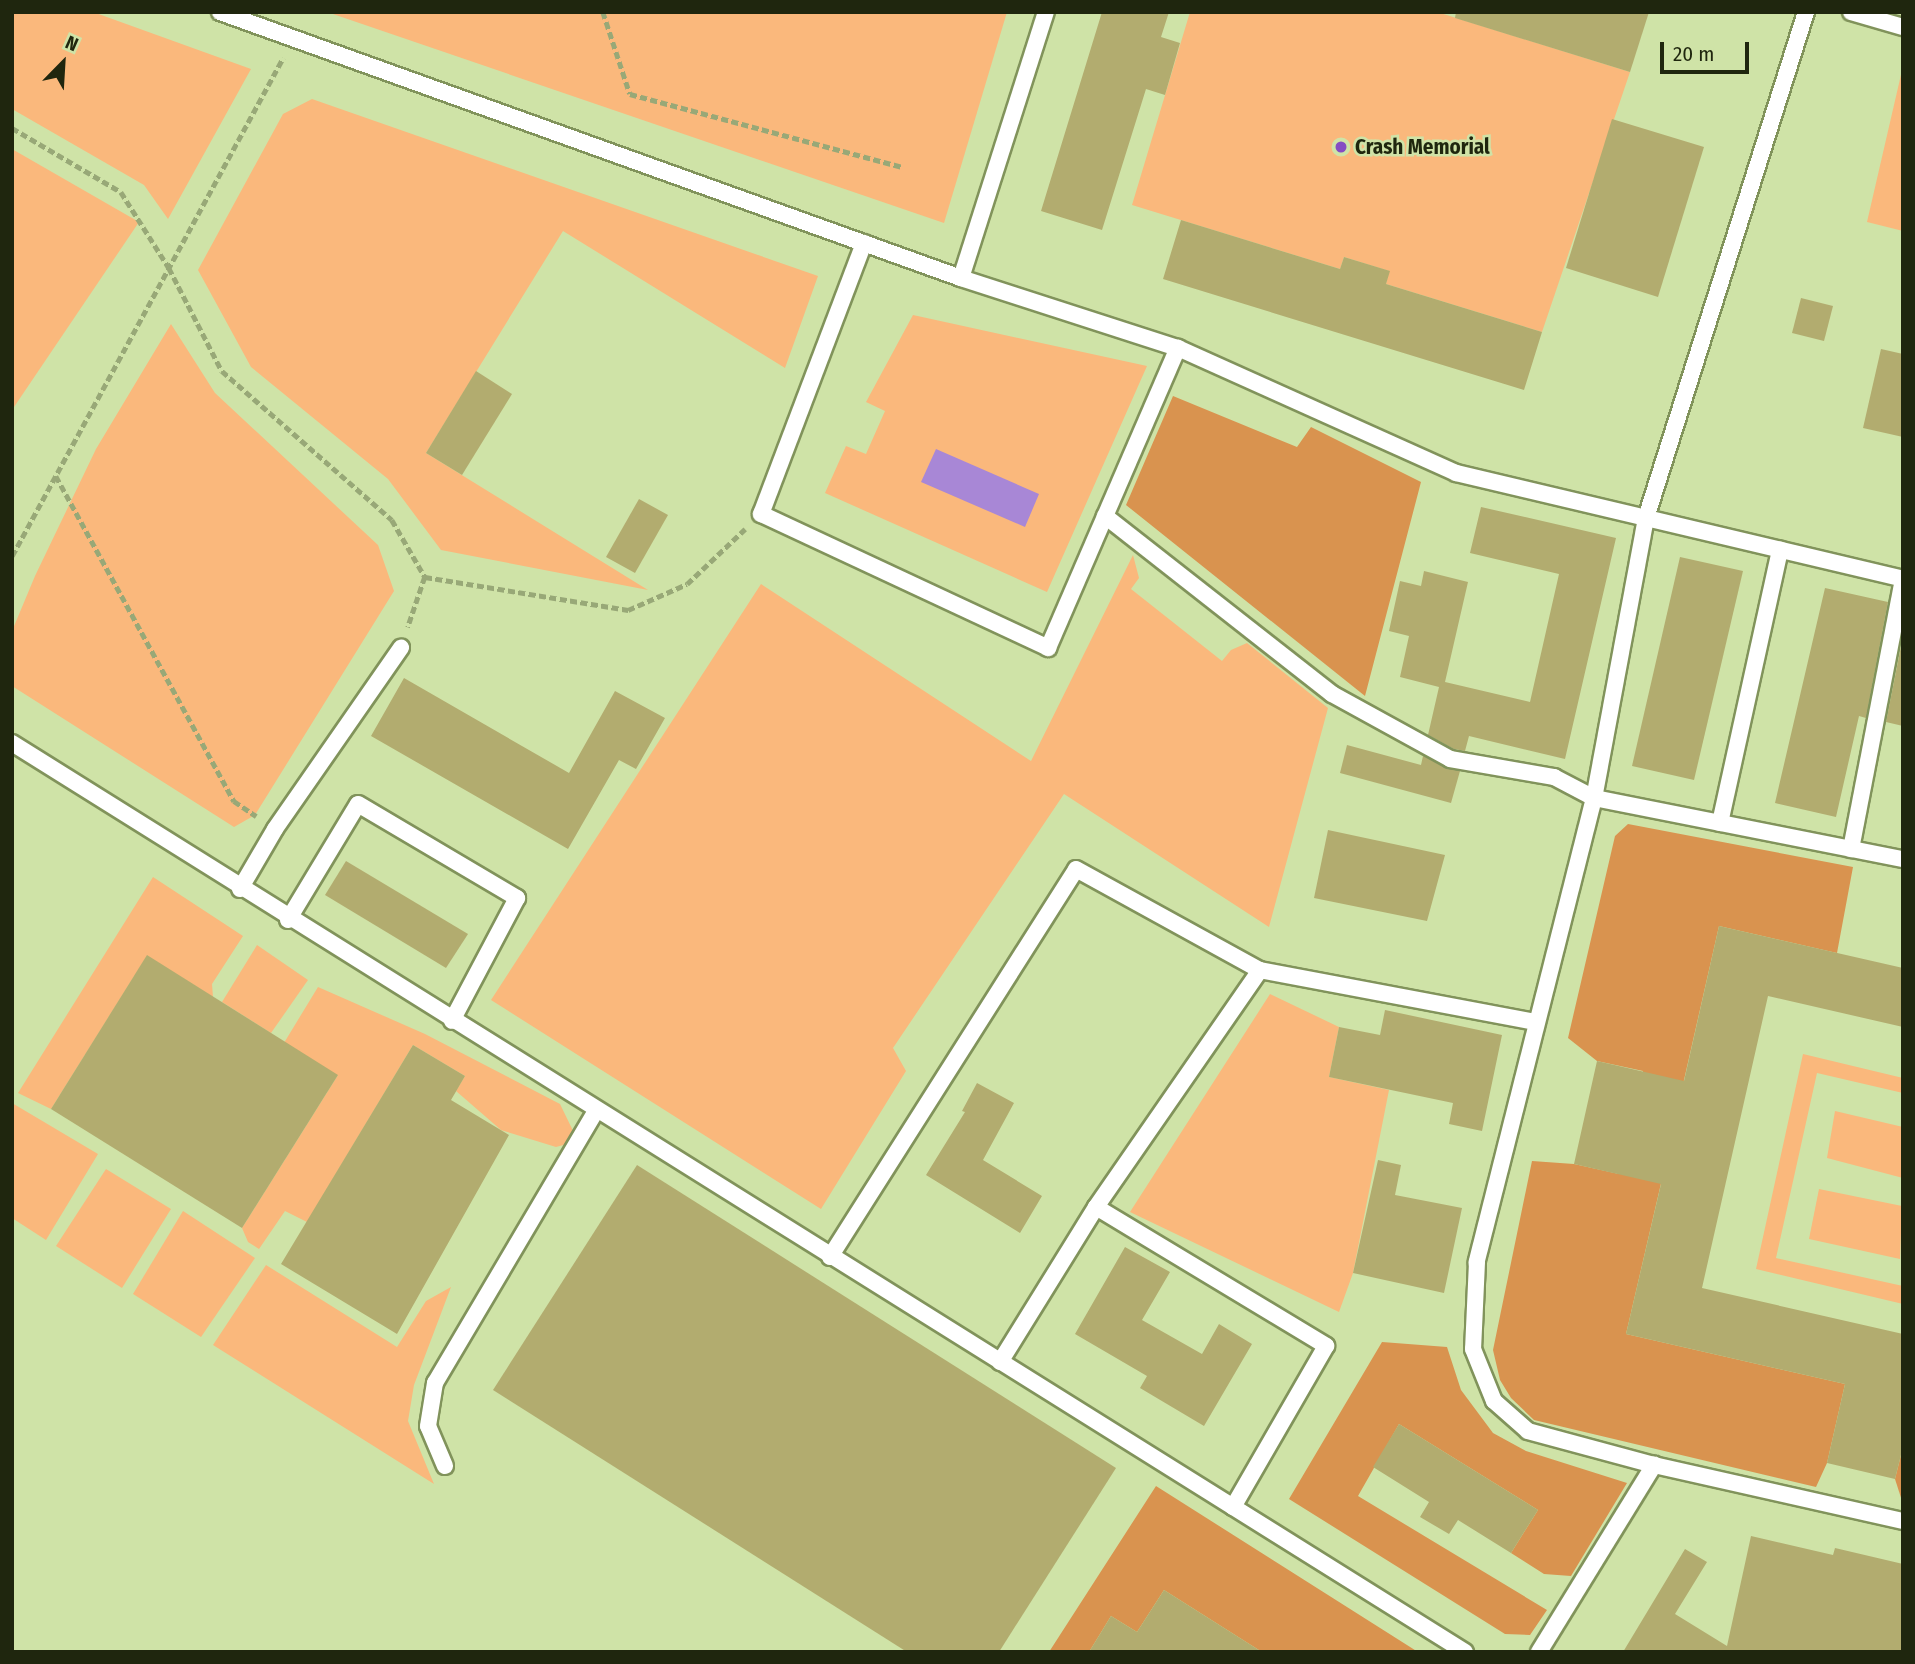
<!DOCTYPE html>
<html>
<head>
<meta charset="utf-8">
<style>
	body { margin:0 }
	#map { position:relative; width:1915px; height:1664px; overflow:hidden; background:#cfe3a7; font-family:"Fira Sans Condensed",sans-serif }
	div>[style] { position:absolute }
	.green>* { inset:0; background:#fab87c }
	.forest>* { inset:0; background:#d9934f }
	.water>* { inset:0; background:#a887d6 }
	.building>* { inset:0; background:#b2ac6f }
	.path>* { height:4.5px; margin-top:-2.25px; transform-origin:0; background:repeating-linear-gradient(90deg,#98a877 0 7px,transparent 0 10.5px) }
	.roads { filter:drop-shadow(2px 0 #81935b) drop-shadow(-2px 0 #81935b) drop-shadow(0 2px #81935b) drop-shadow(0 -2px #81935b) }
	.service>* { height:16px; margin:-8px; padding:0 8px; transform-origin:8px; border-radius:8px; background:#fff }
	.dots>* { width:19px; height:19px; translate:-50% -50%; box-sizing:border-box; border:4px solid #cfe3a7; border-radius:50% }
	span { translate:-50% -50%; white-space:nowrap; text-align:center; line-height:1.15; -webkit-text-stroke:5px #cfe3a7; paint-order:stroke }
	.poi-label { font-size:21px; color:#1f260e; font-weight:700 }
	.left { translate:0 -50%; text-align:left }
	.frame { position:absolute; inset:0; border:14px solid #1f260e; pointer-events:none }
	.north { position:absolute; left:28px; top:28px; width:70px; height:70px; -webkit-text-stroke:5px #cfe3a7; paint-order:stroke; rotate:24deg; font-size:19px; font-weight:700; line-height:28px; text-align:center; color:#1f260e }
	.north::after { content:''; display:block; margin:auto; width:24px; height:32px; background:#1f260e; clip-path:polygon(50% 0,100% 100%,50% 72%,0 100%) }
	.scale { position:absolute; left:1660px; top:42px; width:89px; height:32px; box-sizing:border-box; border:4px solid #1f260e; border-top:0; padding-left:9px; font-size:21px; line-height:24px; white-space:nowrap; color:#1f260e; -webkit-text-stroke:5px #cfe3a7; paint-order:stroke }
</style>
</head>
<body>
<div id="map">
	<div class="green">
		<i style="clip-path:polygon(12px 12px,93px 12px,251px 69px,168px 219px,144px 185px,12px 109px)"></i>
		<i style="clip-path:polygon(327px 12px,1007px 12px,944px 223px)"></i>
		<i style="clip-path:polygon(1190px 12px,1437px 12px,1630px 72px,1542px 332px,1386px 284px,1389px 271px,1344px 257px,1340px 269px,1132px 205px)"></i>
		<i style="clip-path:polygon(1903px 66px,1903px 231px,1867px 222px)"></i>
		<i style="clip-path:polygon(312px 99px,818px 276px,785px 368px,563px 231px,426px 453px,648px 590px,441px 550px,388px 479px,251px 367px,198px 270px,283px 114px)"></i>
		<i style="clip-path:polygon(12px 149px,139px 222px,12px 410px)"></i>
		<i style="clip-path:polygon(913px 315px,1147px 366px,1047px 592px,825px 493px,846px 446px,866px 454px,885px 411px,866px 402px)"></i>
		<i style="clip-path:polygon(171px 324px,215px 393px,378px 545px,394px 591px,255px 815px,234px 827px,12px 686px,12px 631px,35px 576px,96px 449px)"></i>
		<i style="clip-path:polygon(1133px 555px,1139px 578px,1131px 589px,1222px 661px,1231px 650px,1247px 643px,1328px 708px,1269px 927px,1064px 794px,893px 1048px,906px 1071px,821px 1209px,491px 1000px,761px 584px,1031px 761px)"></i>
		<i style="clip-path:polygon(153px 877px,243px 936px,212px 984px,213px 997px,147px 956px,51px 1109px,18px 1093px)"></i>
		<i style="clip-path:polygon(257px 945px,308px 980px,271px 1033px,222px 1002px)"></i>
		<i style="clip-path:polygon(318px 987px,425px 1034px,560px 1104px,578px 1141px,556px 1147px,501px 1130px,456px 1091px,465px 1076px,413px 1045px,307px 1222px,285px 1211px,259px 1249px,248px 1242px,242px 1228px,338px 1075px,234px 1125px)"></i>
		<i style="clip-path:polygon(1270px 994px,1339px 1027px,1329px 1077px,1389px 1090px,1353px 1273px,1339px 1312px,1130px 1212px)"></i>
		<i style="clip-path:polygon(1803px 1054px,1903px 1078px,1903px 1093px,1817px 1073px,1776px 1258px,1903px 1286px,1903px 1304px,1756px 1269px)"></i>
		<i style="clip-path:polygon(12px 1103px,98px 1154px,46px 1240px,12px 1218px)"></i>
		<i style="clip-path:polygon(1835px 1111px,1903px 1127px,1903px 1178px,1827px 1158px)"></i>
		<i style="clip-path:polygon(106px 1169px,171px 1209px,122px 1288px,56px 1246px)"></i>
		<i style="clip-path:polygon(1819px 1189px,1902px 1206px,1900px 1259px,1809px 1239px)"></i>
		<i style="clip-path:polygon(183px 1211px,255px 1258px,201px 1337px,133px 1294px)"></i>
		<i style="clip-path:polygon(266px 1265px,397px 1347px,426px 1301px,451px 1287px,414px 1385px,408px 1421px,434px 1484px,213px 1345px)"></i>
	</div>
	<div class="forest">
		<i style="clip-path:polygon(1173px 396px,1297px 447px,1311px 427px,1421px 482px,1365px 696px,1126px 505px)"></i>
		<i style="clip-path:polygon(1628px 824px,1853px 867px,1837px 953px,1719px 926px,1679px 1102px,1638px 1092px,1643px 1071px,1597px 1061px,1568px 1038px,1615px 836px)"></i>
		<i style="clip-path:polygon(1532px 1161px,1574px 1164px,1619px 1174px,1666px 1162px,1626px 1334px,1845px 1384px,1827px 1463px,1816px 1487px,1534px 1420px,1511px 1398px,1500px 1380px,1493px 1350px)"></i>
		<i style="clip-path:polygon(1382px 1342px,1447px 1347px,1461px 1390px,1493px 1433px,1526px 1451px,1627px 1483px,1571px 1576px,1544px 1574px,1511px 1553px,1538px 1510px,1399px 1424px,1358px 1496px,1547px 1610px,1530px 1635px,1505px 1634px,1289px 1499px)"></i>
		<i style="clip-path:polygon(1903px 1447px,1903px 1504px,1895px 1479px)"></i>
		<i style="clip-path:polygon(1156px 1486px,1418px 1652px,1262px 1652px,1164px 1590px,1137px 1632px,1111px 1616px,1089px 1652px,1049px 1652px)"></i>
	</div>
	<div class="water">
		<i style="clip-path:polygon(936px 449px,1039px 494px,1025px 527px,921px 482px)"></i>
	</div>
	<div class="building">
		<i style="clip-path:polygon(1102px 12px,1169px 12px,1161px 37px,1180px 43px,1165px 95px,1146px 89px,1102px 230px,1041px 211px)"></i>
		<i style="clip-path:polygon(1456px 12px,1649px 12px,1630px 72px,1455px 18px)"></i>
		<i style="clip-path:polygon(1612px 119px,1704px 147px,1658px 297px,1566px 268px)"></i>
		<i style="clip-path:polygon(1181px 220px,1340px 269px,1344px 257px,1390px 271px,1386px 284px,1542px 332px,1524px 390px,1163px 279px)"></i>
		<i style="clip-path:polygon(1801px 298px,1833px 306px,1824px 341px,1792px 333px)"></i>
		<i style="clip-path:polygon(1881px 349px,1903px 354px,1903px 437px,1863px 428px)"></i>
		<i style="clip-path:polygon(476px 371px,512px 394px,462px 475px,426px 453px)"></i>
		<i style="clip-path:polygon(639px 499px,668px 515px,635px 573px,606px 557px)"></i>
		<i style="clip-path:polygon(1481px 507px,1616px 538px,1565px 759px,1469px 736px,1465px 751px,1454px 749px,1428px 735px,1439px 687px,1400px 677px,1409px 636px,1389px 631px,1400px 581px,1421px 586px,1424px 571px,1468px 582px,1445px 682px,1530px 702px,1559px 574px,1470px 553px)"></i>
		<i style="clip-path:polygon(1680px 557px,1743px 571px,1694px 780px,1632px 766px)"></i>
		<i style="clip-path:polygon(1825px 588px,1888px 602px,1866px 718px,1859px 716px,1836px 817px,1775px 803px)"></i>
		<i style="clip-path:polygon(1903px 636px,1903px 726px,1886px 722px)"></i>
		<i style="clip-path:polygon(404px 678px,569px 773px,615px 691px,665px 718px,636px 769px,619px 760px,568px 849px,371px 736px)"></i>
		<i style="clip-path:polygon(1347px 745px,1421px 765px,1423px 756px,1460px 771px,1451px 803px,1340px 773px)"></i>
		<i style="clip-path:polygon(1328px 830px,1445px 855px,1427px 921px,1314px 898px)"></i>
		<i style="clip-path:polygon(346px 861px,468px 934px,446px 968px,325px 895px)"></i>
		<i style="clip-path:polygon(1719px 926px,1903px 968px,1903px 1027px,1768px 996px,1702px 1288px,1903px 1334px,1903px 1447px,1895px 1479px,1827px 1463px,1845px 1384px,1626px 1334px,1661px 1184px,1574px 1164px,1597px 1061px,1684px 1081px)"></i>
		<i style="clip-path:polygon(147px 955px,338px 1075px,242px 1228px,51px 1109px)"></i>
		<i style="clip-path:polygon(1385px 1010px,1502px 1035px,1482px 1131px,1449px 1124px,1453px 1103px,1329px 1077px,1339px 1027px,1380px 1035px)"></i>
		<i style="clip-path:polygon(413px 1045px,465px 1076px,451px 1100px,509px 1135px,397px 1334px,281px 1264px)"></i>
		<i style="clip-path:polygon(977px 1083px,1014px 1103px,983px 1160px,1042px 1196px,1020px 1233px,926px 1175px,965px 1112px,962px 1111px)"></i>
		<i style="clip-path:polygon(1378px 1160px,1401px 1165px,1395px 1195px,1462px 1208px,1444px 1293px,1353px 1273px)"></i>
		<i style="clip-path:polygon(637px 1165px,1116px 1468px,999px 1652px,907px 1652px,493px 1390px)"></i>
		<i style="clip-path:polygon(1125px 1247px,1170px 1272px,1142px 1320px,1202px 1354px,1219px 1324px,1252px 1344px,1204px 1426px,1140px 1388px,1147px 1376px,1075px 1334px)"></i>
		<i style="clip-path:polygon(1399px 1424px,1538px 1510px,1511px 1553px,1458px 1520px,1449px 1534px,1420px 1517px,1429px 1502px,1373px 1467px)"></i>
		<i style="clip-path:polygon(1751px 1536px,1833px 1555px,1835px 1548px,1903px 1564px,1903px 1652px,1623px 1652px,1685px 1549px,1707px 1562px,1675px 1614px,1727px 1646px)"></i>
		<i style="clip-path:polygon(1164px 1590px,1262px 1652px,1089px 1652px,1111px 1616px,1137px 1632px)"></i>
	</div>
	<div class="path">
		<i style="left:603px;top:12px;width:86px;rotate:71.8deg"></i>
		<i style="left:630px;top:94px;width:283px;rotate:15deg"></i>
		<i style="left:12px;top:128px;width:126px;rotate:30.4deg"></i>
		<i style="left:121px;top:192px;width:90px;rotate:57.7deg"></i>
		<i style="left:169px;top:268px;width:116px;rotate:62.8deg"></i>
		<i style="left:222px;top:371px;width:226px;rotate:41.2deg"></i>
		<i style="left:392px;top:520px;width:66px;rotate:59.9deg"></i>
		<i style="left:425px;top:577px;width:53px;rotate:108.8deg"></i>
		<i style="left:56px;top:476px;width:371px;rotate:61.3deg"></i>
		<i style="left:234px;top:801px;width:27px;rotate:34deg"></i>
		<i style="left:12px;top:556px;width:567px;rotate:-61.45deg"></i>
		<i style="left:425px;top:577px;width:206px;rotate:9.2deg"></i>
		<i style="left:628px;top:610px;width:64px;rotate:-23.8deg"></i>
		<i style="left:687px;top:584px;width:80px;rotate:-43.5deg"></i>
	</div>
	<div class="roads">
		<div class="service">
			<i style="left:220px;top:12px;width:787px;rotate:19.75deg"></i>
			<i style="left:961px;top:278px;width:228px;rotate:17.9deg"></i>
			<i style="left:1178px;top:348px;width:305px;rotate:24.2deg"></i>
			<i style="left:1456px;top:473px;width:459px;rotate:13.3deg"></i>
			<i style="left:1903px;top:579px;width:275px;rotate:100.9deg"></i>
			<i style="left:1806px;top:12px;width:531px;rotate:107.55deg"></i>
			<i style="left:1646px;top:518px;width:285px;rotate:100.5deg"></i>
			<i style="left:1594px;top:798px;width:479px;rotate:104.2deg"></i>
			<i style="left:1477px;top:1262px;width:87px;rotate:92.6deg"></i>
			<i style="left:1473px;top:1349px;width:56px;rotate:68deg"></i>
			<i style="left:1494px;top:1401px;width:45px;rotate:41.4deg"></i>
			<i style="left:1528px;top:1431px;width:131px;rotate:15.1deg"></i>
			<i style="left:1654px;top:1465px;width:255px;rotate:12.7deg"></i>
			<i style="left:1851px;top:12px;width:54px;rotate:16.1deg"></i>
			<i style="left:864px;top:243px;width:290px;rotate:110.8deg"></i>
			<i style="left:761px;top:514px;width:317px;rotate:25deg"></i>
			<i style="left:1048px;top:648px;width:327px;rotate:-66.6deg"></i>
			<i style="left:961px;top:278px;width:279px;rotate:-72.3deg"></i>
			<i style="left:1105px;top:516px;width:288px;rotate:38.1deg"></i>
			<i style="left:1332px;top:694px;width:135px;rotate:28.8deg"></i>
			<i style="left:1450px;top:759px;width:106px;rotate:9.8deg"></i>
			<i style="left:1554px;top:777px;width:45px;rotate:27.7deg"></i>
			<i style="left:1594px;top:798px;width:315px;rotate:11.2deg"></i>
			<i style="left:12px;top:743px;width:1714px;rotate:32.03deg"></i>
			<i style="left:1720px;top:823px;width:280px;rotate:-77.6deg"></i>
			<i style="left:240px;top:889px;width:69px;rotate:-59.7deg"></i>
			<i style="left:275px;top:829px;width:221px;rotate:-55.2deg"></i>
			<i style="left:288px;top:920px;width:135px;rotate:-58.9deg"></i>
			<i style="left:358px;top:804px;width:185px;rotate:30.6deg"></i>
			<i style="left:517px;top:898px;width:139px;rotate:117.9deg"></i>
			<i style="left:1096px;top:1207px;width:269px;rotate:31.1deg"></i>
			<i style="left:1326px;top:1346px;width:186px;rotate:120deg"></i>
			<i style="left:830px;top:1257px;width:459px;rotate:-57.6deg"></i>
			<i style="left:1076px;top:869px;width:210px;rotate:28.8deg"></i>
			<i style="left:1000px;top:1362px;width:182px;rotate:-58.2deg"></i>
			<i style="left:1096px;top:1207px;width:288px;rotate:-55.3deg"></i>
			<i style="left:1260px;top:970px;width:281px;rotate:10.7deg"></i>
			<i style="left:445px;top:1466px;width:43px;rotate:-113deg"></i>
			<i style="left:428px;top:1426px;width:44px;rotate:-80.8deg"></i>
			<i style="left:435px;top:1383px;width:316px;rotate:-59.4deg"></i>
			<i style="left:1539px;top:1652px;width:220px;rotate:-58.4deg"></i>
		</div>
	</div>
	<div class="dots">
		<i style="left:1341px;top:147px;background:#854cc3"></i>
	</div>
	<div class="poi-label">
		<span class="left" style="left:1355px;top:147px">Crash Memorial</span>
	</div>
	<div class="frame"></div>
	<div class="north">N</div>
	<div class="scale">20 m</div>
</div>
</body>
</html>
